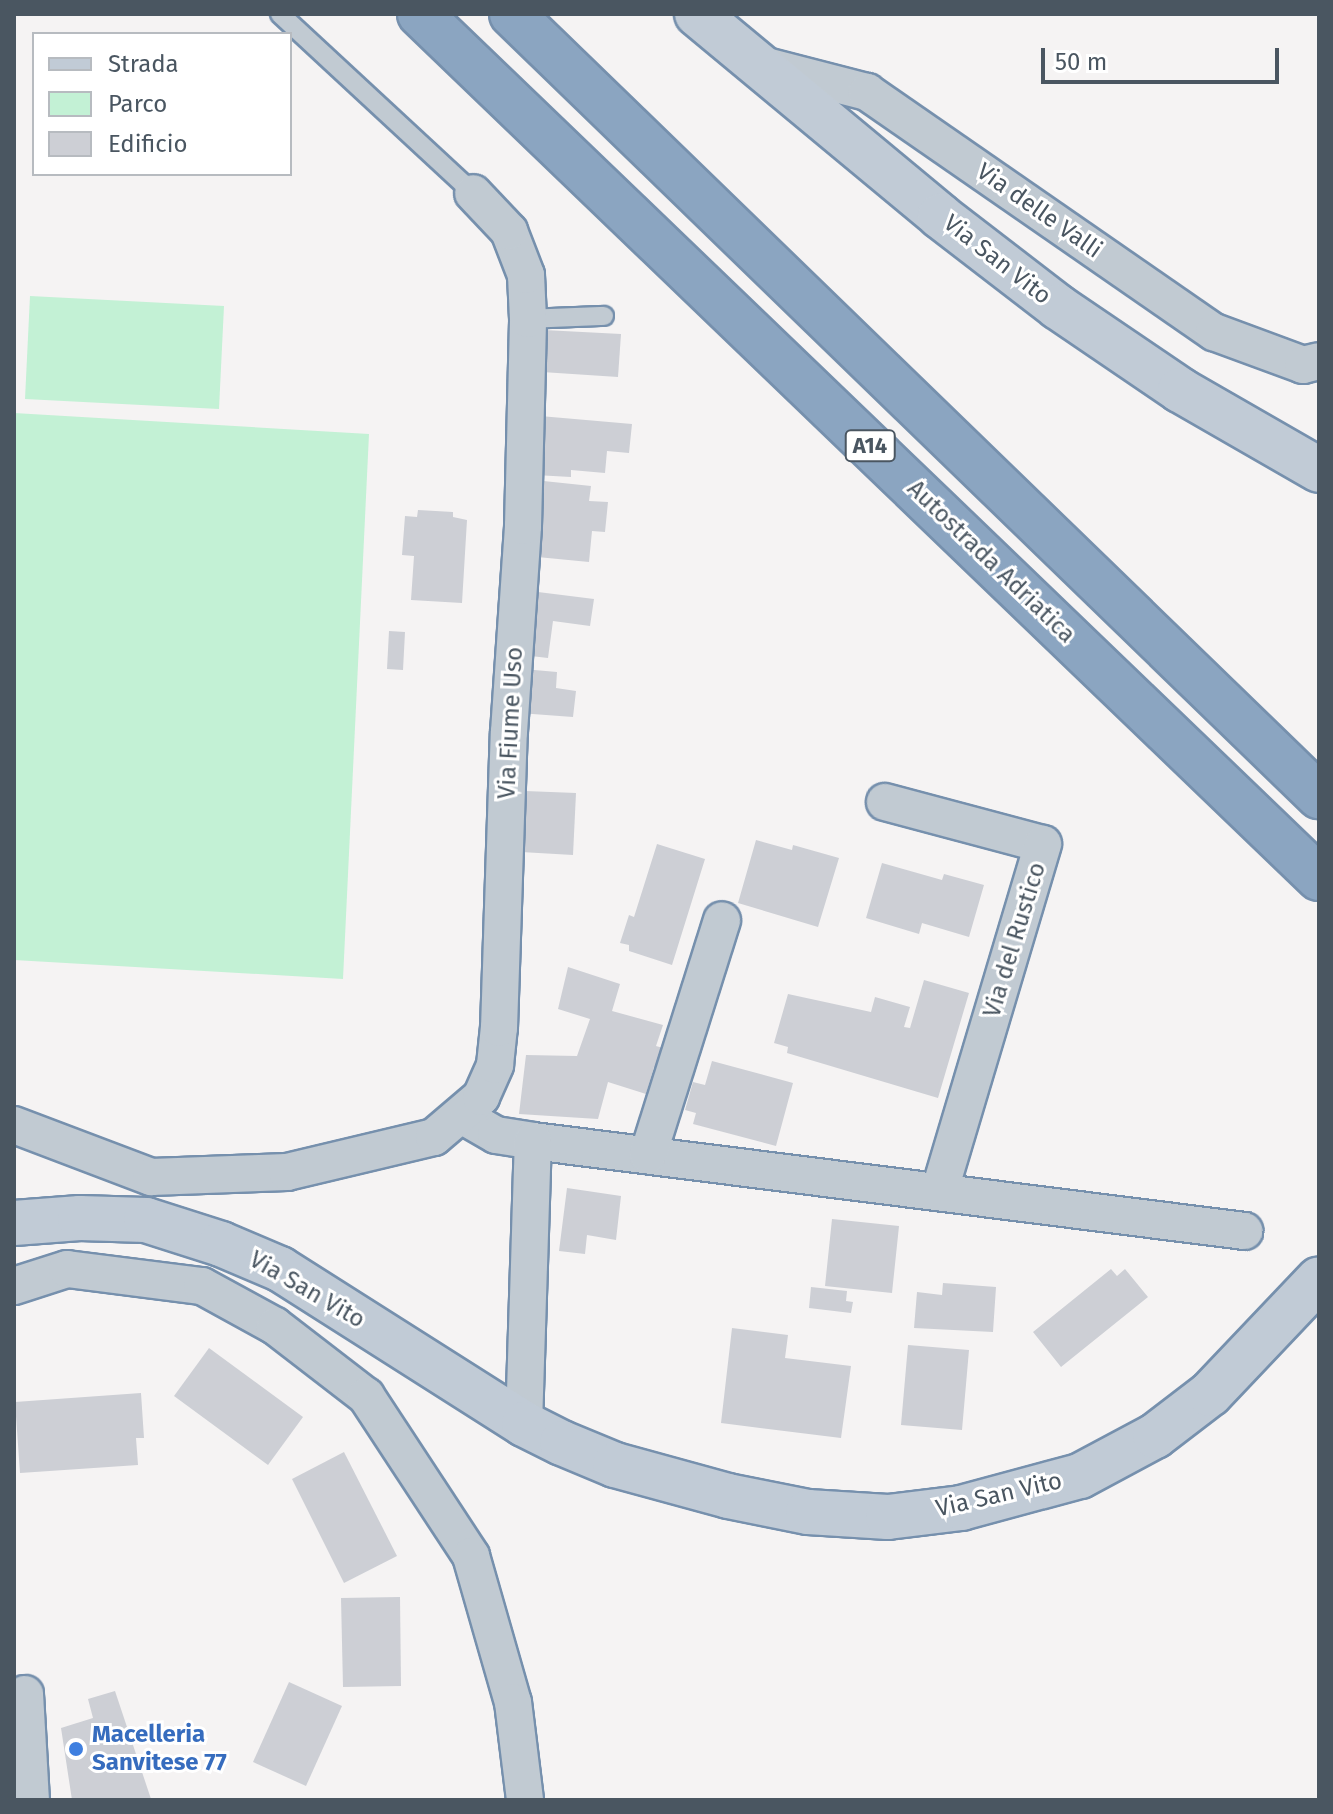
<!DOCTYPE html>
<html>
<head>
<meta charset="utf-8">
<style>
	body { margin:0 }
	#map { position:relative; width:1333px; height:1814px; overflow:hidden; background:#f5f3f3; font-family:"Fira Sans",sans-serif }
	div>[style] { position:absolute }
	.green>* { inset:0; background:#c3f1d5 }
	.building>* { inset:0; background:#cdcfd5 }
	.roads { filter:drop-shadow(2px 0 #7690ad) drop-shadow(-2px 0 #7690ad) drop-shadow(0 2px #7690ad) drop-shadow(0 -2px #7690ad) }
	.lane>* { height:18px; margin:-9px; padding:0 9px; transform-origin:9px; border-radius:9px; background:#c1cad2 }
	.street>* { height:36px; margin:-18px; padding:0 18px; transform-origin:18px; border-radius:18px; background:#c1cad2 }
	.secondary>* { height:44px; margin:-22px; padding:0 22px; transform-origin:22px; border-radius:22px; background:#c1cbd6 }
	.highway>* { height:44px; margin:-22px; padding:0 22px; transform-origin:22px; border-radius:22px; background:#8ba5c1 }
	.dots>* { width:22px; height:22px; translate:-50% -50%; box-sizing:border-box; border:4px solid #fff; border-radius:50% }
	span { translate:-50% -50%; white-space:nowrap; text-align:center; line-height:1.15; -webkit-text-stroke:6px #fff; paint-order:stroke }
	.shield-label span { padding:2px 6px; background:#fff; border:2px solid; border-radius:6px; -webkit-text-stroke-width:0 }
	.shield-label { font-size:22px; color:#4a5661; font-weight:700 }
	.street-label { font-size:24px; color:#4a5661 }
	.shop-label { font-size:24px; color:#366cbe; font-weight:700 }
	.left { translate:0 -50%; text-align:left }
	.frame { position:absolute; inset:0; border:16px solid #4a5661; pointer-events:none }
	.legend { position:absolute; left:32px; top:32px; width:260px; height:144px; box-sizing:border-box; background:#fff; border:2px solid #b7bbc0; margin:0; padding:10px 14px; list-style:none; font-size:24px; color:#4a5661 }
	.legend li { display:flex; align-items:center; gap:16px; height:40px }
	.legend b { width:40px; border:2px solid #b7bbc0 }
	.scale { position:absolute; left:1041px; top:48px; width:238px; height:36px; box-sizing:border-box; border:4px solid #4a5661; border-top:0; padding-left:10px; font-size:24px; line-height:28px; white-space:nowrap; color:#4a5661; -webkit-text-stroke:6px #fff; paint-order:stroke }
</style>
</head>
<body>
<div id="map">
	<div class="green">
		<i style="clip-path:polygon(30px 296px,224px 306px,219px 409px,25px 399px)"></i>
		<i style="clip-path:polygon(14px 413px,369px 434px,343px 979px,14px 960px)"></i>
	</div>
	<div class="building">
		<i style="clip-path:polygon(544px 330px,621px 334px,618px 377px,542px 372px)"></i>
		<i style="clip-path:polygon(540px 416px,632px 424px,629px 453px,607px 451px,605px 473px,571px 470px,571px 477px,535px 475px)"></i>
		<i style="clip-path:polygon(534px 480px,591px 486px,589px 501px,608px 502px,605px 532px,592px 531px,589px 562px,527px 556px)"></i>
		<i style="clip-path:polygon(418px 510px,453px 512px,453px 517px,467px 520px,462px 603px,411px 600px,414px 556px,402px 555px,405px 516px,417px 517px)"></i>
		<i style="clip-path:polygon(530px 591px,594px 599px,590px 626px,553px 621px,548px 658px,522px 655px)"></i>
		<i style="clip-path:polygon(389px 631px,405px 632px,403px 670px,387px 669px)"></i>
		<i style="clip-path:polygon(523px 669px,557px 672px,556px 688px,576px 691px,573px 717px,519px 713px)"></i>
		<i style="clip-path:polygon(525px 791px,576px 793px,573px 855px,521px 852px)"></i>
		<i style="clip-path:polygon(756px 840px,792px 850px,793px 845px,839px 858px,818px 927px,738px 903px)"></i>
		<i style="clip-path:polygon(657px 844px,705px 859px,672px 965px,629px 951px,629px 945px,620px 943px,629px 915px,634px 917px)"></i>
		<i style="clip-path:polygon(882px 863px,942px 880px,944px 874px,984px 885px,969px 937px,922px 923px,919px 934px,866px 918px)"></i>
		<i style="clip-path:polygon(568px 967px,620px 984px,612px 1011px,663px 1025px,656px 1046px,670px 1050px,661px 1070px,654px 1067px,646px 1094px,608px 1082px,598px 1119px,519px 1114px,526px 1055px,577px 1056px,590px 1019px,558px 1009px)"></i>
		<i style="clip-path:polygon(924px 980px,969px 993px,938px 1098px,787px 1053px,788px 1047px,774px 1043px,788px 994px,871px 1012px,875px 997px,910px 1007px,904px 1027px,910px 1028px)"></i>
		<i style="clip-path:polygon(712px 1061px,793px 1083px,776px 1146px,693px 1124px,696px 1113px,685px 1110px,693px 1082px,705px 1085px)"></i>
		<i style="clip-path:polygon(567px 1188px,621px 1196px,616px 1240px,587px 1235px,585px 1254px,559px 1251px)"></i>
		<i style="clip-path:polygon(832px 1219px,899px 1226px,892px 1293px,825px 1286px)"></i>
		<i style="clip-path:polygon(1111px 1269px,1117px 1276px,1125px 1269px,1148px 1297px,1061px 1367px,1033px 1332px)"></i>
		<i style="clip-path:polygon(943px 1283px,996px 1287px,993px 1332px,914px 1328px,917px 1292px,942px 1295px)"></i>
		<i style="clip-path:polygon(811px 1287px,847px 1291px,846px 1301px,853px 1302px,851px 1313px,809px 1308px)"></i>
		<i style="clip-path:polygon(732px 1328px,788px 1335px,785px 1358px,851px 1366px,841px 1438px,721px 1423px)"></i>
		<i style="clip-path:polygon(908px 1345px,969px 1350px,962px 1430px,901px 1425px)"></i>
		<i style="clip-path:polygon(209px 1348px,303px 1417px,268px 1465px,174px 1396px)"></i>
		<i style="clip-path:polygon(141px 1393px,144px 1438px,136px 1438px,138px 1465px,20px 1473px,15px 1402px)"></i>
		<i style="clip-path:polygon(344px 1452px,397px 1556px,344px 1583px,292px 1479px)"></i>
		<i style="clip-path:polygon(400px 1597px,401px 1686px,343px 1687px,341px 1598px)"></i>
		<i style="clip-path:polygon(289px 1682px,342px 1706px,306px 1786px,253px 1762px)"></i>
		<i style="clip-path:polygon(115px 1691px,151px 1799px,72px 1800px,61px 1728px,93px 1718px,88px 1699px)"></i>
	</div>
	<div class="roads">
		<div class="lane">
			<i style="left:280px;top:14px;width:263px;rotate:42.8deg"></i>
			<i style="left:528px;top:319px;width:76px;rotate:-2.3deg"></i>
		</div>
		<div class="street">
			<i style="left:758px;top:64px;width:113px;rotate:14.4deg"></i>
			<i style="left:867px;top:92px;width:422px;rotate:34.7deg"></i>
			<i style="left:1214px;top:332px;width:95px;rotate:20.3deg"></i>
			<i style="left:1303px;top:365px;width:16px;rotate:-14deg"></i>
			<i style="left:885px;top:802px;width:163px;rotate:14.9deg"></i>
			<i style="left:1043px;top:844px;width:363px;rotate:106.6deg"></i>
			<i style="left:463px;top:1116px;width:38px;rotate:30deg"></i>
			<i style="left:496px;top:1135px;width:37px;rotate:9deg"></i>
			<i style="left:533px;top:1141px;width:717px;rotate:7.21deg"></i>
			<i style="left:14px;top:1125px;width:147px;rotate:20.8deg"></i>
			<i style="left:151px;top:1177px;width:136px;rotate:-2.1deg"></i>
			<i style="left:287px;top:1172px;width:151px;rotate:-13.4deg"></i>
			<i style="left:434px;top:1137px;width:62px;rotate:-40.4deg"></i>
			<i style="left:481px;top:1097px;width:35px;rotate:-66deg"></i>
			<i style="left:495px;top:1065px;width:37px;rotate:-84deg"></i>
			<i style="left:499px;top:1028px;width:296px;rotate:-88.1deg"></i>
			<i style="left:509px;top:732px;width:206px;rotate:-86.1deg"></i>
			<i style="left:523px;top:526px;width:207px;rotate:-88.6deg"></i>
			<i style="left:528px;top:319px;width:44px;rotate:-92.6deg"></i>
			<i style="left:526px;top:275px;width:47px;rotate:-111.1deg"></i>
			<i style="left:509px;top:231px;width:52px;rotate:-133.5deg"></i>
			<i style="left:648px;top:1155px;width:246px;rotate:-72.5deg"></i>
			<i style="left:14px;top:1286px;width:56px;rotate:-17.8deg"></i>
			<i style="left:67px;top:1269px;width:136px;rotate:7.2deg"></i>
			<i style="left:202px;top:1286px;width:83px;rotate:28.7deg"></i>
			<i style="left:275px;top:1326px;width:115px;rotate:37.6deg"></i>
			<i style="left:366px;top:1396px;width:191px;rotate:56.7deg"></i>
			<i style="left:471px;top:1556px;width:152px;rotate:74deg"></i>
			<i style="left:513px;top:1702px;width:99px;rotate:83deg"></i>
			<i style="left:524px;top:1424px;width:283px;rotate:-88.2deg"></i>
			<i style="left:25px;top:1694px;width:106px;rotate:86.8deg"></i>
		</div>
		<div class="secondary">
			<i style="left:697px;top:14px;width:316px;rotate:39.7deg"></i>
			<i style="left:940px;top:216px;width:149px;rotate:37.6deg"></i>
			<i style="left:1058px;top:307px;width:148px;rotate:34.2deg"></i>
			<i style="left:1180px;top:390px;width:160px;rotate:29.9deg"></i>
			<i style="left:14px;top:1223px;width:66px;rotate:-4.3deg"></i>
			<i style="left:80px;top:1218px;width:66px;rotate:1.7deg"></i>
			<i style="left:146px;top:1220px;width:79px;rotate:17.7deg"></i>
			<i style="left:221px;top:1244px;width:64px;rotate:23deg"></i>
			<i style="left:280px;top:1269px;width:289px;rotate:32.4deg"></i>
			<i style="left:524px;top:1424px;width:42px;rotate:26.6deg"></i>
			<i style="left:562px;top:1443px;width:57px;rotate:22.5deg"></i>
			<i style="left:615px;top:1465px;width:117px;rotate:15.3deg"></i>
			<i style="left:728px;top:1496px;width:82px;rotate:11.3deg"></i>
			<i style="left:808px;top:1512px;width:80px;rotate:3.6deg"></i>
			<i style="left:888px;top:1517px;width:74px;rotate:-7deg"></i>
			<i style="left:961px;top:1508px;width:123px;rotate:-15.1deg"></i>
			<i style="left:1080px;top:1476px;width:85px;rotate:-28.1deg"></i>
			<i style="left:1155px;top:1436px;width:69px;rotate:-37.4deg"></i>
			<i style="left:1210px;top:1394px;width:158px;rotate:-46.5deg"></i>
		</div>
		<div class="highway">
			<i style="left:420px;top:14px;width:1247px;rotate:43.86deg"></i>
			<i style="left:512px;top:14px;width:1124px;rotate:44.1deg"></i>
		</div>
	</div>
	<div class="dots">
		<i style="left:76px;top:1749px;background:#3f7fe0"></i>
	</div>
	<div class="shield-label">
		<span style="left:870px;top:446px">A14</span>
	</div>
	<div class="street-label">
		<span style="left:1039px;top:211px;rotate:35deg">Via delle Valli</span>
		<span style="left:997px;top:260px;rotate:38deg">Via San Vito</span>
		<span style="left:991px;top:562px;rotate:44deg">Autostrada Adriatica</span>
		<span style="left:511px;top:723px;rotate:-87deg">Via Fiume Uso</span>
		<span style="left:1015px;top:940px;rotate:-73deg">Via del Rustico</span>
		<span style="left:307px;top:1290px;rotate:30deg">Via San Vito</span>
		<span style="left:999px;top:1495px;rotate:-13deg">Via San Vito</span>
	</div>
	<div class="shop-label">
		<span class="left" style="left:92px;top:1749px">Macelleria<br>Sanvitese 77</span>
	</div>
	<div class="frame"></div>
	<ul class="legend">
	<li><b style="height:10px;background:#c1cbd6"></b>Strada</li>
	<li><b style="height:22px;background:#c3f1d5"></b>Parco</li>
	<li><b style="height:22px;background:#cdcfd5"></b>Edificio</li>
	</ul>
	<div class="scale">50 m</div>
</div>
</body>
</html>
